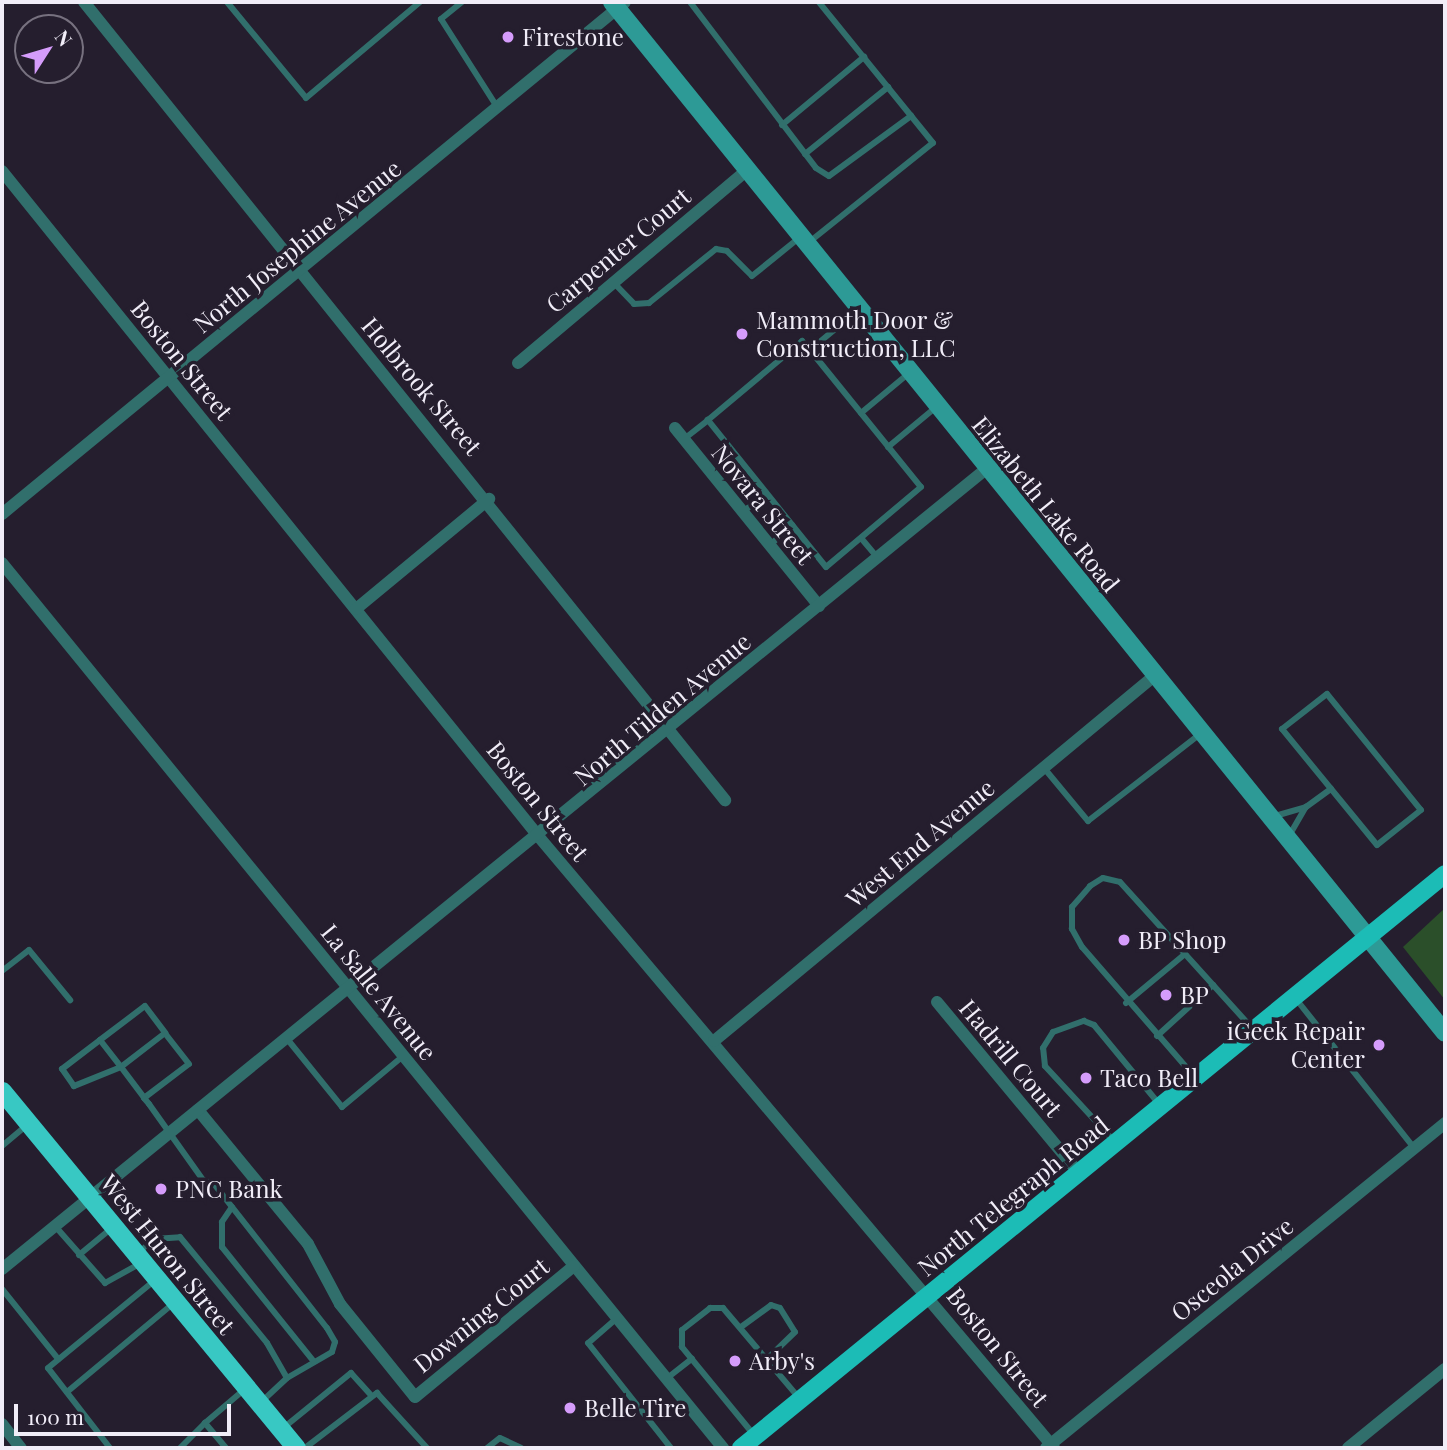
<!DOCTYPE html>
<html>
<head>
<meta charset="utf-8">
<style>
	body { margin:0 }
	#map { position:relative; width:1447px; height:1450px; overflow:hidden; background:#251e2e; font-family:"Playfair Display",serif }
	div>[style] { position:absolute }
	.green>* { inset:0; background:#2b4f2a }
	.service>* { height:6px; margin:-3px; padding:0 3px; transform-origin:3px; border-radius:3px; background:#316f6c }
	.minor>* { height:12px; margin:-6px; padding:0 6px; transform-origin:6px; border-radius:6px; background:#316f6c }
	.secondary>* { height:18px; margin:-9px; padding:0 9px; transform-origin:9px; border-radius:9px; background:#2d9a96 }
	.primary>* { height:18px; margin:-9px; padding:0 9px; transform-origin:9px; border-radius:9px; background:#1cbcb6 }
	.trunk>* { height:19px; margin:-9.5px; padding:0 9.5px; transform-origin:9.5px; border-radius:9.5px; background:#38c8c3 }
	.dots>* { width:19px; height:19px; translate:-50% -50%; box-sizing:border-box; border:4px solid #251e2e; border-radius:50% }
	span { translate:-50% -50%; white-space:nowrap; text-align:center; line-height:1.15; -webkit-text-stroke:7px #251e2e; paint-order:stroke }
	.poi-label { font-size:24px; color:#f1edf8 }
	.left { translate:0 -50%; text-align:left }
	.right { translate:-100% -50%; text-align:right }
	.street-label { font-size:24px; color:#f1edf8 }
	.frame { position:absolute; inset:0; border:4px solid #f1edf8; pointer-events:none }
	.north { position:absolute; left:14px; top:14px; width:70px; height:70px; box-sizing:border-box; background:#251e2e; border:2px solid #77717f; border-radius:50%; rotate:53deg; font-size:19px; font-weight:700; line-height:28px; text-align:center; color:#f1edf8 }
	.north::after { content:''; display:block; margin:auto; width:24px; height:32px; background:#d59cfb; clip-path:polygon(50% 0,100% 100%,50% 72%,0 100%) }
	.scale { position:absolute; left:14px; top:1404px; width:217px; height:32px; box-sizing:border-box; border:4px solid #f1edf8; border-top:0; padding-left:9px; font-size:21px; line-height:24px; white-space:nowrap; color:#f1edf8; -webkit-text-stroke:5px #251e2e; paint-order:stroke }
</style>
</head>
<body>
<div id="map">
	<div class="green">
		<i style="clip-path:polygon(1445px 908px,1445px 1000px,1403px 947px)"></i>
	</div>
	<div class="service">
		<i style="left:227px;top:2px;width:124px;rotate:50.5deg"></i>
		<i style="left:306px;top:98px;width:149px;rotate:-40.1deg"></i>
		<i style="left:462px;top:2px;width:27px;rotate:141deg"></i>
		<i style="left:441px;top:19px;width:104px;rotate:57.5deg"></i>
		<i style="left:690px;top:2px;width:208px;rotate:52.8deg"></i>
		<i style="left:816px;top:168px;width:15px;rotate:32deg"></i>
		<i style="left:829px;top:176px;width:102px;rotate:-36.2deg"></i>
		<i style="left:782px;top:125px;width:107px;rotate:-39.7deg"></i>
		<i style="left:805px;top:154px;width:107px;rotate:-38.9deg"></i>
		<i style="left:808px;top:243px;width:160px;rotate:-38.7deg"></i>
		<i style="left:933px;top:143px;width:181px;rotate:-129deg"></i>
		<i style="left:614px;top:283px;width:29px;rotate:46deg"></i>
		<i style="left:634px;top:304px;width:15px;rotate:-4deg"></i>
		<i style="left:649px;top:303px;width:86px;rotate:-38.9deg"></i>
		<i style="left:716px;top:249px;width:11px;rotate:10deg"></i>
		<i style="left:727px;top:251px;width:35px;rotate:45deg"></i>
		<i style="left:752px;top:276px;width:60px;rotate:-39deg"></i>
		<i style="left:810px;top:350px;width:176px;rotate:51deg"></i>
		<i style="left:921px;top:487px;width:124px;rotate:139.9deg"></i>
		<i style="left:826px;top:567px;width:189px;rotate:-128.8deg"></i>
		<i style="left:708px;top:420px;width:123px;rotate:-40deg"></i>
		<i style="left:802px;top:341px;width:12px;rotate:48deg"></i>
		<i style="left:810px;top:350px;width:61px;rotate:-39.7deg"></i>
		<i style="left:861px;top:413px;width:61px;rotate:-39.7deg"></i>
		<i style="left:684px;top:439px;width:31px;rotate:-38deg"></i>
		<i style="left:888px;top:447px;width:61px;rotate:-39.7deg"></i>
		<i style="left:743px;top:512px;width:30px;rotate:-40deg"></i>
		<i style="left:861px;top:538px;width:26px;rotate:50deg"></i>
		<i style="left:770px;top:545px;width:30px;rotate:-42deg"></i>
		<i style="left:1327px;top:694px;width:149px;rotate:51deg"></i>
		<i style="left:1421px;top:810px;width:56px;rotate:141.5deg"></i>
		<i style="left:1377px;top:845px;width:150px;rotate:-129.3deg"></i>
		<i style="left:1282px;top:729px;width:57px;rotate:-37.9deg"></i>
		<i style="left:1044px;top:768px;width:69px;rotate:50.3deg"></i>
		<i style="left:1088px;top:821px;width:140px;rotate:-37.8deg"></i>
		<i style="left:1275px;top:816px;width:32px;rotate:-16deg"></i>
		<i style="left:1306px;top:807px;width:31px;rotate:-36deg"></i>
		<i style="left:1289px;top:836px;width:34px;rotate:-60deg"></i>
		<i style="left:2px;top:971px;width:34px;rotate:-38deg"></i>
		<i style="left:29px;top:950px;width:65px;rotate:50.6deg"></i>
		<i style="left:1296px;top:999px;width:190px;rotate:51.6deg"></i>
		<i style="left:1126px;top:1003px;width:77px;rotate:-39.7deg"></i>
		<i style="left:1157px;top:1036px;width:76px;rotate:-42.3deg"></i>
		<i style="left:100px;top:1040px;width:56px;rotate:-37.1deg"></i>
		<i style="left:145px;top:1006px;width:34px;rotate:53deg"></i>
		<i style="left:288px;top:1040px;width:86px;rotate:51.1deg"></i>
		<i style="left:342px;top:1107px;width:80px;rotate:-39.9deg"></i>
		<i style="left:1193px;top:1075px;width:169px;rotate:-130.9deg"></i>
		<i style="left:1082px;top:947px;width:21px;rotate:-119deg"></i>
		<i style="left:1072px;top:929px;width:22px;rotate:-90deg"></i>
		<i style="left:1072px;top:907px;width:28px;rotate:-49deg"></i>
		<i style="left:1090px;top:886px;width:15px;rotate:-32deg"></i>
		<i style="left:1103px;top:878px;width:17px;rotate:13deg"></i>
		<i style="left:1120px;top:882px;width:198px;rotate:47.9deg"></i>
		<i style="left:144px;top:1098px;width:56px;rotate:-37.1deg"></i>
		<i style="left:189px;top:1064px;width:39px;rotate:-128deg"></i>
		<i style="left:165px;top:1033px;width:56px;rotate:142.3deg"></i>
		<i style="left:121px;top:1067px;width:51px;rotate:158deg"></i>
		<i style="left:74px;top:1086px;width:21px;rotate:-125deg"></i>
		<i style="left:62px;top:1069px;width:48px;rotate:-37.3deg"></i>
		<i style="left:100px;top:1040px;width:34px;rotate:52deg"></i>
		<i style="left:121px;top:1067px;width:39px;rotate:53deg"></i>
		<i style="left:144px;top:1098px;width:8px;rotate:50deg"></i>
		<i style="left:149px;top:1104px;width:93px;rotate:54.6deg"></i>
		<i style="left:203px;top:1180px;width:12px;rotate:20deg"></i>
		<i style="left:214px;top:1184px;width:183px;rotate:51.9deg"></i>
		<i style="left:327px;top:1328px;width:16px;rotate:60deg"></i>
		<i style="left:335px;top:1342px;width:10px;rotate:107deg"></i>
		<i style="left:332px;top:1352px;width:52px;rotate:150deg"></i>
		<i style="left:1114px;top:1141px;width:102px;rotate:-132.6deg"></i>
		<i style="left:1045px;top:1066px;width:18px;rotate:-96deg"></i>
		<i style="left:1043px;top:1048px;width:19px;rotate:-58deg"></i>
		<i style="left:1053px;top:1032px;width:33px;rotate:-20deg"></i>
		<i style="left:1084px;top:1021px;width:11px;rotate:22deg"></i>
		<i style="left:1094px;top:1025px;width:104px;rotate:50.5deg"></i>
		<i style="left:2px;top:1146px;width:33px;rotate:-40deg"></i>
		<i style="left:232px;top:1207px;width:18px;rotate:124deg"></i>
		<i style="left:222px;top:1222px;width:25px;rotate:90deg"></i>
		<i style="left:222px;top:1247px;width:147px;rotate:51.3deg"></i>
		<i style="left:55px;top:1226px;width:76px;rotate:48.7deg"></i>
		<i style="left:105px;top:1283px;width:41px;rotate:-29.1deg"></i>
		<i style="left:140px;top:1252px;width:19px;rotate:-43deg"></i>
		<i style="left:154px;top:1239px;width:26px;rotate:-4deg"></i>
		<i style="left:180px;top:1237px;width:137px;rotate:50.6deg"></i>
		<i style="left:267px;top:1343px;width:40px;rotate:60.3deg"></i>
		<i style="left:287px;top:1378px;width:35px;rotate:137deg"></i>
		<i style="left:79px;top:1255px;width:44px;rotate:-39.5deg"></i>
		<i style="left:2px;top:1289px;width:90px;rotate:51.3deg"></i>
		<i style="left:617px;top:1318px;width:38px;rotate:139deg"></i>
		<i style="left:588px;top:1343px;width:134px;rotate:51.7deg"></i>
		<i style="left:741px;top:1327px;width:37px;rotate:-36deg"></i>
		<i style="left:771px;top:1305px;width:9px;rotate:18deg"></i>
		<i style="left:780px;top:1308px;width:28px;rotate:58deg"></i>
		<i style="left:795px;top:1332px;width:39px;rotate:136deg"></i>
		<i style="left:666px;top:1379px;width:33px;rotate:-38deg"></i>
		<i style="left:67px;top:1392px;width:139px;rotate:-39.8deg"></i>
		<i style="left:282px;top:1429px;width:89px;rotate:-39.1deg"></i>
		<i style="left:351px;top:1373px;width:28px;rotate:48deg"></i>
		<i style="left:754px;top:1435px;width:114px;rotate:-129.3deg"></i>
		<i style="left:682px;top:1347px;width:17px;rotate:-90deg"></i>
		<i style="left:682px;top:1330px;width:36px;rotate:-38deg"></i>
		<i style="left:710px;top:1308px;width:13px"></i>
		<i style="left:723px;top:1308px;width:118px;rotate:49.8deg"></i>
		<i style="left:110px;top:1448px;width:101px;rotate:-127.8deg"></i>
		<i style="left:48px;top:1368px;width:139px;rotate:-39.4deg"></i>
		<i style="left:180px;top:1448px;width:35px;rotate:-45deg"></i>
		<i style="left:226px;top:1448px;width:33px;rotate:-130deg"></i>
		<i style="left:205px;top:1423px;width:52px;rotate:-40.4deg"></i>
		<i style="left:305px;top:1448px;width:91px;rotate:-37.4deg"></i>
		<i style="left:377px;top:1393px;width:74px;rotate:47.7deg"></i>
		<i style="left:487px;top:1448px;width:16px;rotate:-38deg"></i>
		<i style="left:500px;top:1438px;width:23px;rotate:25deg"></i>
	</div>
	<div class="minor">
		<i style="left:84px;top:2px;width:1024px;rotate:51.23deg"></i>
		<i style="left:2px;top:171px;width:856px;rotate:51.12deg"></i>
		<i style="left:539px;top:837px;width:799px;rotate:49.87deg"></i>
		<i style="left:518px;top:363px;width:299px;rotate:-40.1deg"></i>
		<i style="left:675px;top:428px;width:229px;rotate:51deg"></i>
		<i style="left:2px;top:514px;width:806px;rotate:-39.41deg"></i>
		<i style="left:2px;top:563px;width:1142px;rotate:50.83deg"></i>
		<i style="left:356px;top:609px;width:173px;rotate:-39.6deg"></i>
		<i style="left:937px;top:1002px;width:222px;rotate:50.3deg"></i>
		<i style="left:714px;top:1041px;width:570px;rotate:-39.66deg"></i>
		<i style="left:198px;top:1110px;width:173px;rotate:50.6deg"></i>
		<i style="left:308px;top:1244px;width:68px;rotate:61.9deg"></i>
		<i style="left:340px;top:1304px;width:119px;rotate:51.1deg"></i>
		<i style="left:415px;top:1397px;width:206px;rotate:-39.5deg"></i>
		<i style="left:2px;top:1269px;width:1268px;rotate:-39.11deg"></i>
		<i style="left:2px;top:1424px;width:31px;rotate:52deg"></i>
		<i style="left:1046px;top:1448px;width:515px;rotate:-39.16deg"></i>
		<i style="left:1348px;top:1448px;width:125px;rotate:-39.2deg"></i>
	</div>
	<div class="secondary">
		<i style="left:612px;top:2px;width:1325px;rotate:51.06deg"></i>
	</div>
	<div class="primary">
		<i style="left:741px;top:1448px;width:908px;rotate:-39.19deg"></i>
	</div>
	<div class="trunk">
		<i style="left:2px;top:1091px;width:462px;rotate:50.5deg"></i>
	</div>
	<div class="dots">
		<i style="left:508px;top:37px;background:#d59cfb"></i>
		<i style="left:742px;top:334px;background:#d59cfb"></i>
		<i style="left:1124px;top:940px;background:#d59cfb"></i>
		<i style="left:1166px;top:995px;background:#d59cfb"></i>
		<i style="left:1379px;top:1045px;background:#d59cfb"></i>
		<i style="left:1086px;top:1078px;background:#d59cfb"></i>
		<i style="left:161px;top:1189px;background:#d59cfb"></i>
		<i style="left:735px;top:1361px;background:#d59cfb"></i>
		<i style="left:570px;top:1408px;background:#d59cfb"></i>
	</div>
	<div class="poi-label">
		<span class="left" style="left:522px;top:37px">Firestone</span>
		<span class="left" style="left:756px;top:334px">Mammoth Door &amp;<br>Construction, LLC</span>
		<span class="left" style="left:1138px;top:940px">BP Shop</span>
		<span class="left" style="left:1180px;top:995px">BP</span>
		<span class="right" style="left:1365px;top:1045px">iGeek Repair<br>Center</span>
		<span class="left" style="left:1100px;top:1078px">Taco Bell</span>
		<span class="left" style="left:175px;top:1189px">PNC Bank</span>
		<span class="left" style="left:749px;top:1361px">Arby's</span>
		<span class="left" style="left:584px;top:1408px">Belle Tire</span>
	</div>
	<div class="street-label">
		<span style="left:297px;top:246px;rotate:-39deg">North Josephine Avenue</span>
		<span style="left:618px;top:250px;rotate:-40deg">Carpenter Court</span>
		<span style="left:182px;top:360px;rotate:51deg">Boston Street</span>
		<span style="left:422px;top:386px;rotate:50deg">Holbrook Street</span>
		<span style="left:763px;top:504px;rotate:51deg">Novara Street</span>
		<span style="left:1046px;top:504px;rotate:51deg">Elizabeth Lake Road</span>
		<span style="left:662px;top:709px;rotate:-40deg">North Tilden Avenue</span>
		<span style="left:538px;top:801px;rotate:51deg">Boston Street</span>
		<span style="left:920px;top:843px;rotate:-40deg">West End Avenue</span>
		<span style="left:379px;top:992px;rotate:51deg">La Salle Avenue</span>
		<span style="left:1011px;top:1058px;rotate:50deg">Hadrill Court</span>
		<span style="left:1013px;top:1196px;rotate:-39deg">North Telegraph Road</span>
		<span style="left:168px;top:1254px;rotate:51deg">West Huron Street</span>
		<span style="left:1232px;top:1269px;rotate:-39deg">Osceola Drive</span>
		<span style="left:481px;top:1315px;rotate:-39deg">Downing Court</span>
		<span style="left:998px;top:1347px;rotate:51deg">Boston Street</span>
	</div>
	<div class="frame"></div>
	<div class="north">N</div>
	<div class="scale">100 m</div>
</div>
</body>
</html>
